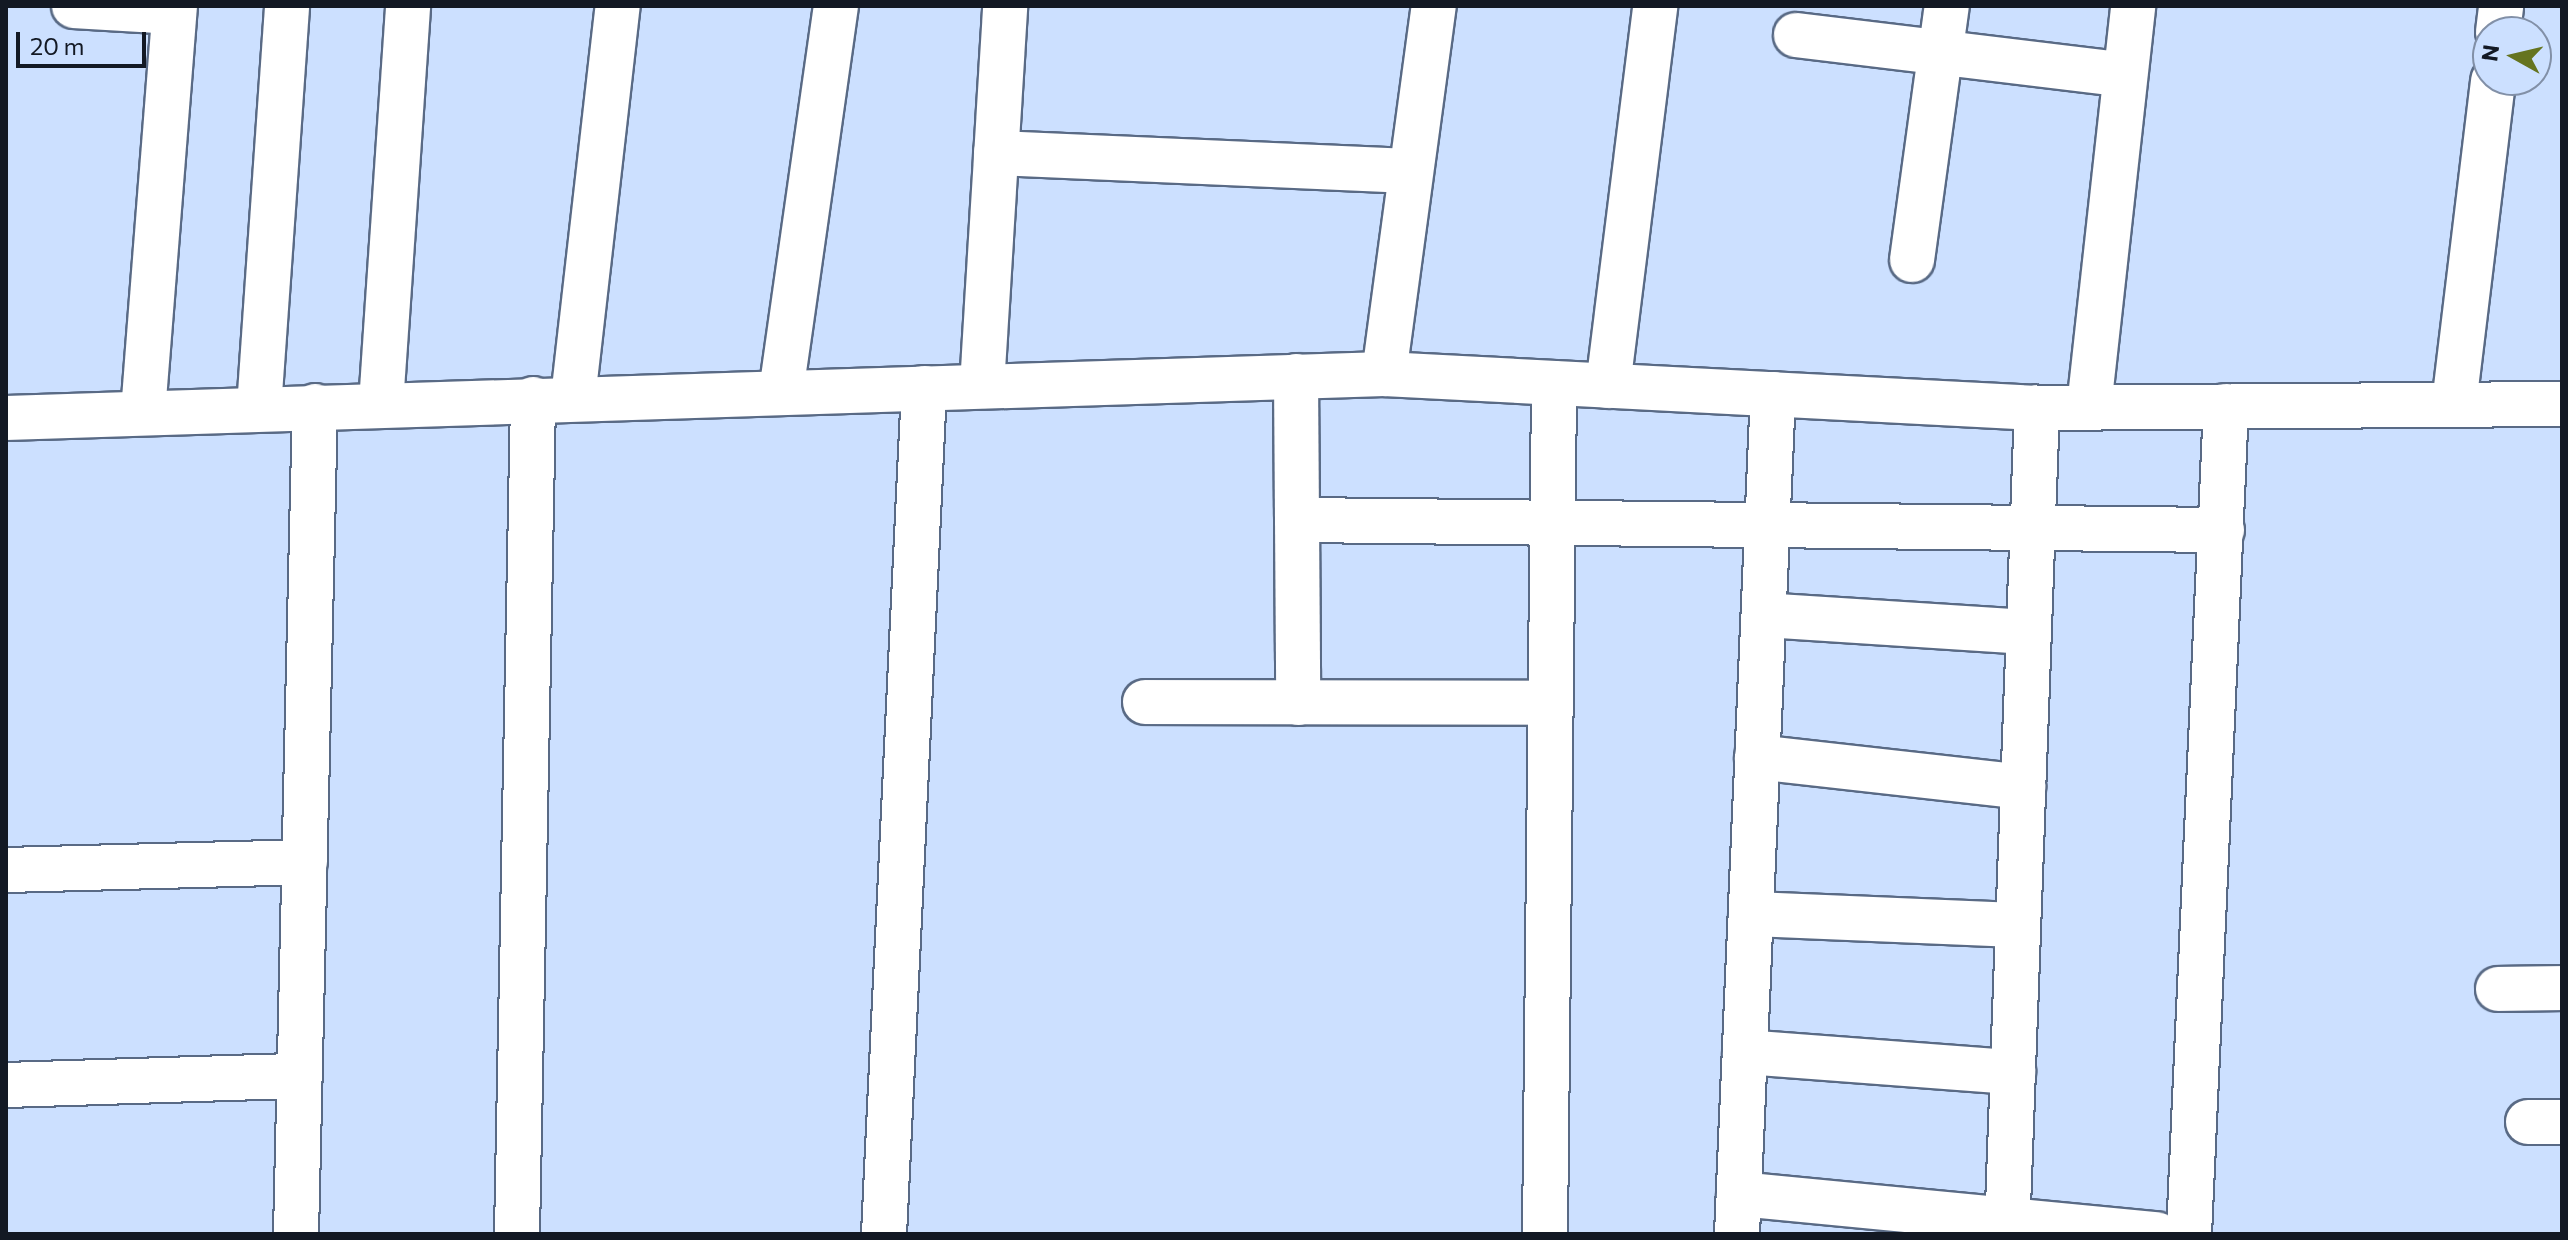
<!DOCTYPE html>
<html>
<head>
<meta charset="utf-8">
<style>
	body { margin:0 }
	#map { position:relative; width:2568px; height:1240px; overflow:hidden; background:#cce0ff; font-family:Commissioner,sans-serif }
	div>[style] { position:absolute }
	.roads { filter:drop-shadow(2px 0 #596a85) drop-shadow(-2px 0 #596a85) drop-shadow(0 2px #596a85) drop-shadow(0 -2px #596a85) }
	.minor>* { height:44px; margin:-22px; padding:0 22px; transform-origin:22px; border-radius:22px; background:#fff }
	span { translate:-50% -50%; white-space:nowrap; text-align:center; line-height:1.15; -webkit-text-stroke:6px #cce0ff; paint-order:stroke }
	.frame { position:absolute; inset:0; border:8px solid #131924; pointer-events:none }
	.north { position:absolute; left:2472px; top:16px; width:80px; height:80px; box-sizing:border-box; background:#cce0ff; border:2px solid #8290a7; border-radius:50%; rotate:278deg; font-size:22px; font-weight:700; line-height:32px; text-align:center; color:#131924 }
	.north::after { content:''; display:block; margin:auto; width:28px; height:36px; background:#657420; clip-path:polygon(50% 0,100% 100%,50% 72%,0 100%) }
	.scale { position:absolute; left:16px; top:32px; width:130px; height:36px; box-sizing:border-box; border:4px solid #131924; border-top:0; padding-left:10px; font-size:24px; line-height:28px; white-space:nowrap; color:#131924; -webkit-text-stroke:6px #cce0ff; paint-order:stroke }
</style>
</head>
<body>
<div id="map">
	<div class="roads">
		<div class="minor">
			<i style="left:74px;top:6px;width:100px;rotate:3.4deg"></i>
			<i style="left:2498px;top:32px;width:26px;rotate:-83deg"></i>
			<i style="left:1796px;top:35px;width:331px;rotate:6.9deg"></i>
			<i style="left:996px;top:153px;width:415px;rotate:2.5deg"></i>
			<i style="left:1912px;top:260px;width:256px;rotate:-82.2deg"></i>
			<i style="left:1384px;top:374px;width:371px;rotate:-82.3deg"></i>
			<i style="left:1296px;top:376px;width:327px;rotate:89.6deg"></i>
			<i style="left:982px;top:386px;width:381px;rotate:-86.5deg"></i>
			<i style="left:1608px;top:386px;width:383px;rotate:-82.9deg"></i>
			<i style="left:781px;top:392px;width:390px;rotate:-81.9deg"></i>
			<i style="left:573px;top:398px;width:395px;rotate:-83.5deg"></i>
			<i style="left:381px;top:404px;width:399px;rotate:-86.1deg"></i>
			<i style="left:2454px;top:404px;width:326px;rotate:-83.1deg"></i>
			<i style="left:2089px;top:407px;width:403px;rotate:-83.7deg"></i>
			<i style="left:259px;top:408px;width:403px;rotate:-86deg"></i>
			<i style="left:143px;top:412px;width:407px;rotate:-85.5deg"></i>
			<i style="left:6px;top:418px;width:1379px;rotate:-1.83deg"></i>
			<i style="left:1384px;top:374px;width:654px;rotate:2.98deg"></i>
			<i style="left:2037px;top:408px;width:525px;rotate:-0.44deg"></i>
			<i style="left:1297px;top:520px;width:925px;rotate:0.62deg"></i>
			<i style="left:1764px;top:615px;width:265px;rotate:3.7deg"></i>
			<i style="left:1145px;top:702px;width:406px;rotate:0.1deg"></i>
			<i style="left:1757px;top:757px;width:268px;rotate:6.4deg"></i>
			<i style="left:6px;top:870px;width:299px;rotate:-1.5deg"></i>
			<i style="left:1751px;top:914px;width:267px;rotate:2.4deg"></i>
			<i style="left:2498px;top:989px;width:64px;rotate:-0.9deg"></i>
			<i style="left:1745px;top:1052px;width:269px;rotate:4.3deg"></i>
			<i style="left:6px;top:1085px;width:294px;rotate:-1.8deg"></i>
			<i style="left:2528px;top:1122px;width:34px"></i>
			<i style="left:1739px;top:1194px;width:420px;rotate:5.5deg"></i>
			<i style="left:296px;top:1234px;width:828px;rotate:-88.69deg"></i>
			<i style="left:517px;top:1234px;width:835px;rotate:-88.9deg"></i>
			<i style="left:884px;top:1234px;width:847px;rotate:-87.29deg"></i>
			<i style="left:1545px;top:1234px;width:851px;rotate:-89.39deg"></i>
			<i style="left:1737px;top:1234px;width:841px;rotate:-87.55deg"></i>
			<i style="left:2007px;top:1234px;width:827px;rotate:-87.92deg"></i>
			<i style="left:2189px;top:1234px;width:829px;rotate:-87.44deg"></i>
		</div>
	</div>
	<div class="frame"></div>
	<div class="north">N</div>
	<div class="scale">20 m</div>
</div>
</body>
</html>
